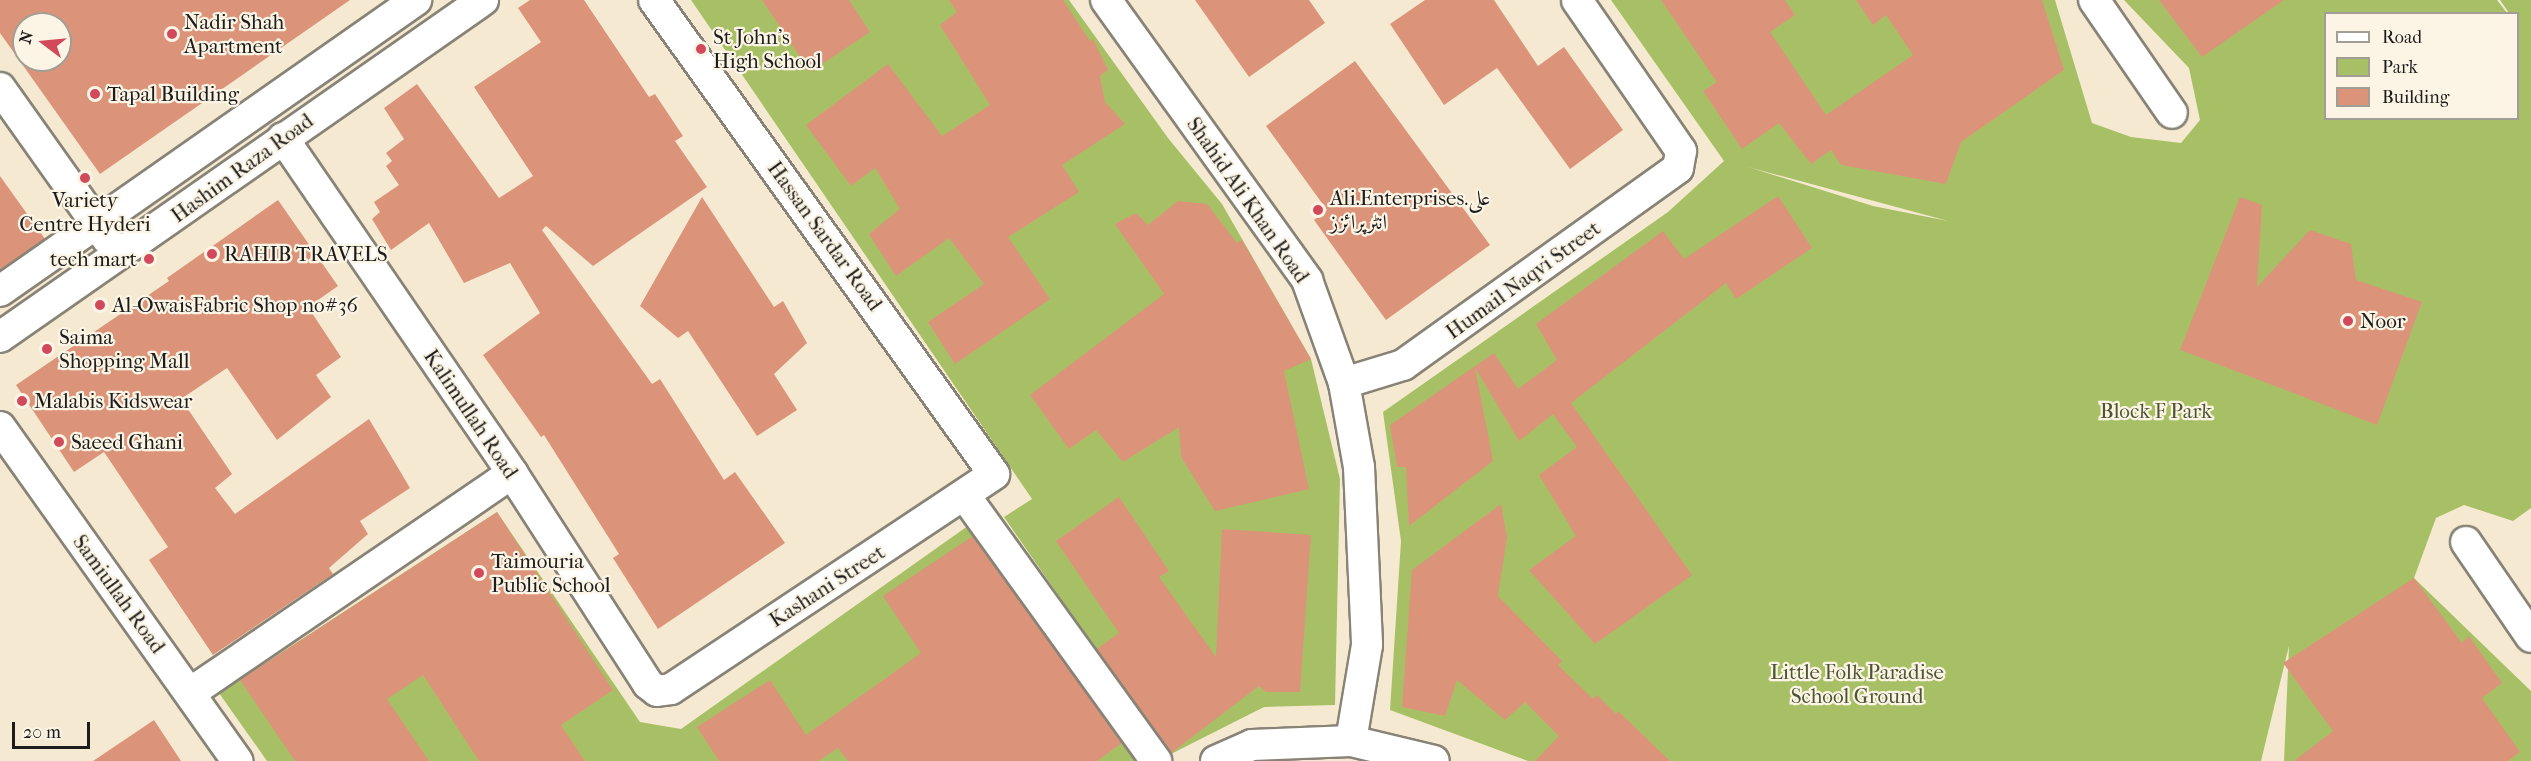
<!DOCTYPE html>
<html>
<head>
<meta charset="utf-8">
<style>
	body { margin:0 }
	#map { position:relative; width:2531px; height:761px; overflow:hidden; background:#f5ead1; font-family:"IM FELL French Canon",Amiri,serif }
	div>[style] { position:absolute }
	.green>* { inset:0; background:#a8c065 }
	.building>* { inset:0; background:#db947a }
	.roads { filter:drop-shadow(2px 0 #888376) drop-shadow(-2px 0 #888376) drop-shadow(0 2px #888376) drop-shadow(0 -2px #888376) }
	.minor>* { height:30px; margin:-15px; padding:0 15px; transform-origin:15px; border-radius:15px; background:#fff }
	.dots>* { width:16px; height:16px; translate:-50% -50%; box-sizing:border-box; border:3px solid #fcf5e5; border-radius:50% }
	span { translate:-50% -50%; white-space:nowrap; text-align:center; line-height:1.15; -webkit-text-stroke:4.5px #fcf5e5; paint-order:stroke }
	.poi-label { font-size:21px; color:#1c1c1c }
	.left { translate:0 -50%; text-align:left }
	.right { translate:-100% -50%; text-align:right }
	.street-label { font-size:21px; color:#1c1c1c }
	.park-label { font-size:21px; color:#4d5536 }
	.legend { position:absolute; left:2324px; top:12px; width:195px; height:108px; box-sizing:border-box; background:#fcf5e5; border:2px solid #a29e95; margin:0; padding:8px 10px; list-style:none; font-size:18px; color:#1c1c1c }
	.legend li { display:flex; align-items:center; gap:12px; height:30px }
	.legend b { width:30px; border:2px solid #a29e95 }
	.north { position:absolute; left:12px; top:12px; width:60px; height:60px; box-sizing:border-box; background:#fcf5e5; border:2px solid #a29e95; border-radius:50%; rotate:286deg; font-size:16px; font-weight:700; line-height:24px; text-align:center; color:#1c1c1c }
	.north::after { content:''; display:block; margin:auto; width:21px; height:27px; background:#d1495b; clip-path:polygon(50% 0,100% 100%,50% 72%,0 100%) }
	.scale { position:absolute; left:12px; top:722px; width:78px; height:27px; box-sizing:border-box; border:3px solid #1c1c1c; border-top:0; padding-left:8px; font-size:18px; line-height:21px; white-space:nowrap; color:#1c1c1c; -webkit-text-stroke:4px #fcf5e5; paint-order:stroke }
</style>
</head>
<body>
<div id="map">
	<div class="green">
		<i style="clip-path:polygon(691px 0,1069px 0,1168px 138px,1222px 204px,1311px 359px,1340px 479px,1335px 705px,1264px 707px,1169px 755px,1004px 517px,1032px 499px)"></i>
		<i style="clip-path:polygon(evenodd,1611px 0,2055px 0,2092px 123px,2131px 137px,2181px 143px,2200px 120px,2189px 68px,2124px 0,2497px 0,2507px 13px,2326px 14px,2326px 118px,2518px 118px,2518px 14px,2509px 13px,2500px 0,2531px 0,2531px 508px,2513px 521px,2464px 505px,2436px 518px,2414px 578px,2531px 691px,2531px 761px,2284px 761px,2289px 646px,2261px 761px,1528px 761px,1390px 710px,1401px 541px,1383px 412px,1668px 212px,1724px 161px,1611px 0,1748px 167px,1948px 221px,1873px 206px,1748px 167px)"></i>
		<i style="clip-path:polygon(497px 512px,640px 722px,681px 729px,972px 523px,1136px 761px,267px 761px,219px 693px)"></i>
	</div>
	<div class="building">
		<i style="clip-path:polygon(evenodd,0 0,350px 0,100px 174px,0 33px,0 0,24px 24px,60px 24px,60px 60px,24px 60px,24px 24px)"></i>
		<i style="clip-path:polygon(530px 0,584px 0,649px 97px,655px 94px,683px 136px,675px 141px,707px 187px,593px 266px,546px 226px,542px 230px,652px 384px,660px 379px,724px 480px,735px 472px,785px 543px,658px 629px,613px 558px,619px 554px,544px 435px,541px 437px,483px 355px,540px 313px,510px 263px,464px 283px,429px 223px,391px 250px,372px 219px,380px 212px,374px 202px,399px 185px,386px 166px,392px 161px,386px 153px,404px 139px,384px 108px,417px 84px,499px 198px,533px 176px,474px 87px,541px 42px,518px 8px)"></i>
		<i style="clip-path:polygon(762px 0,849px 0,870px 32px,810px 72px)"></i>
		<i style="clip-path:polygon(949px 0,1063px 0,1090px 41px,1093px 39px,1108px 70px,1100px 76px,1105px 102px,1125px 124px,1062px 165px,1079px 192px,1008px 237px,1050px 299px,955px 364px,928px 322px,984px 284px,949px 238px,896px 276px,869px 234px,900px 209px,875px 168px,851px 186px,806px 125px,888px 64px,942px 136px,990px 105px,940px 25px,957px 12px)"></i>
		<i style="clip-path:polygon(1195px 0,1309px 0,1325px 23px,1249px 77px)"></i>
		<i style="clip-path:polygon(1425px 0,1494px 0,1538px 66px,1564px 47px,1623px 130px,1570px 169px,1497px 68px,1444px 105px,1390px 24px)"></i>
		<i style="clip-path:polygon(1661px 0,1785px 0,1795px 15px,1770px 32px,1826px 115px,1913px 55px,1886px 15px,1873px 25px,1856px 0,2042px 0,2064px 70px,1961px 142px,1946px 184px,1841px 165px,1831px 150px,1811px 164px,1779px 123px,1742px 149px,1703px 91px,1717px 82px)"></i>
		<i style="clip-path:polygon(2159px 0,2284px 0,2202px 57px)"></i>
		<i style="clip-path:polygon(1355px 61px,1490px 245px,1386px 320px,1314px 220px,1327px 210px,1266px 126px)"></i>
		<i style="clip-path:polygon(0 176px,45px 239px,0 270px)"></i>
		<i style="clip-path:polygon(1778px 196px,1812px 248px,1736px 299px,1726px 283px,1571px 403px,1692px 575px,1595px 644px,1529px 570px,1576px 536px,1539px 475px,1577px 447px,1553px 414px,1519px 441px,1475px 368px,1493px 461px,1409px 526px,1406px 467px,1397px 467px,1390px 425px,1494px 353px,1518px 389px,1557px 360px,1536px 324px,1663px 231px,1684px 259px)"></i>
		<i style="clip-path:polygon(702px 197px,774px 307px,783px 301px,807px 343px,774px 374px,797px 410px,757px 436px,688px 331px,678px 338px,640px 306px)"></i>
		<i style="clip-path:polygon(2240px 197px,2262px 205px,2257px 287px,2310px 230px,2351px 244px,2356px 280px,2422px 302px,2377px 425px,2180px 350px)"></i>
		<i style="clip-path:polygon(278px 200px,338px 286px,308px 307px,341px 357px,316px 375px,331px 397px,277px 440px,227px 368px,181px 399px,232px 474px,215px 488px,235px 514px,369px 419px,410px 488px,360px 521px,368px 534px,329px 568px,333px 574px,213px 655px,149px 560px,168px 547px,104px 452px,74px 472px,16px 385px,169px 281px,167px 278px)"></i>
		<i style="clip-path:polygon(1178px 201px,1207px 204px,1237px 243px,1242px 240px,1311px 359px,1284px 371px,1309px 489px,1215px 511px,1181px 457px,1179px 427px,1123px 462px,1096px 430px,1069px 449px,1030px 395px,1164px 294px,1115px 224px,1136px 213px,1148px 225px)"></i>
		<i style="clip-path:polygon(1119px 497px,1169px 571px,1159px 577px,1216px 657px,1222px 529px,1311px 535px,1300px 692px,1266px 692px,1259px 686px,1171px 753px,1097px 649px,1119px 633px,1056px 541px)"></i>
		<i style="clip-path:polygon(1501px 504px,1507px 537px,1498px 596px,1562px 661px,1558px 665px,1593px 699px,1597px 695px,1616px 714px,1618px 711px,1670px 761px,1535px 761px,1559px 736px,1525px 702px,1505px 720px,1457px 680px,1445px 716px,1402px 707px,1412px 570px)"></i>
		<i style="clip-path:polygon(497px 512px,613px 690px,561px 725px,585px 761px,479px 761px,423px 675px,387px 699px,429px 761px,295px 761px,240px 680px)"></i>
		<i style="clip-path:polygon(973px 536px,1122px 743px,1097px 761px,848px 761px,838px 748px,818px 761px,719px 761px,697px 727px,770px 680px,806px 735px,921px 653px,883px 596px)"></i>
		<i style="clip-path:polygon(2414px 578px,2462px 643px,2469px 636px,2502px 683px,2482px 698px,2520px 752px,2508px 761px,2294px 761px,2333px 731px,2283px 663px)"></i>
		<i style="clip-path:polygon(154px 720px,181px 761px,93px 761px)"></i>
	</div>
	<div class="roads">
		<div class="minor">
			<i style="left:1106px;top:0;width:345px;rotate:54.3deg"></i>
			<i style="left:1307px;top:280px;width:109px;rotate:70.2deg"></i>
			<i style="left:1344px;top:383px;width:85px;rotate:79.9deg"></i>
			<i style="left:1359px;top:467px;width:178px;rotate:87.4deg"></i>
			<i style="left:1367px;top:645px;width:97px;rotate:99.5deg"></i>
			<i style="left:2094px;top:0;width:137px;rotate:55.4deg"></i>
			<i style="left:0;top:88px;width:186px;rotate:54.6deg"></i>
			<i style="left:283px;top:138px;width:406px;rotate:55.6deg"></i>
			<i style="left:512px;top:473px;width:251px;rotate:57.2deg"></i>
			<i style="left:648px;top:684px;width:11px;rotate:38deg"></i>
			<i style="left:657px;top:691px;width:14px;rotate:-8deg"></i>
			<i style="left:671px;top:689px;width:388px;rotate:-33.6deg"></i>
			<i style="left:994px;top:474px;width:583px;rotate:-125.65deg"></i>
			<i style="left:0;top:291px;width:508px;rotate:-34.97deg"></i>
			<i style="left:0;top:337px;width:589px;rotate:-34.9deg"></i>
			<i style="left:1344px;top:383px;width:62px;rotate:-17deg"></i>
			<i style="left:1403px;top:365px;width:338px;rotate:-35.6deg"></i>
			<i style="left:1678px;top:168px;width:17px;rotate:-80deg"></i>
			<i style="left:1681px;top:151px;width:183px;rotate:-124.6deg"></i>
			<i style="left:0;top:427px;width:410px;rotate:54.6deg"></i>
			<i style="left:965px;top:496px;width:327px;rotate:54.2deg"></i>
			<i style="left:2466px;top:542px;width:115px;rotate:55.6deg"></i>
			<i style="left:190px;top:693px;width:390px;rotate:-34.3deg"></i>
			<i style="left:1216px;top:761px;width:39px;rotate:-24deg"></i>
			<i style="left:1252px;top:745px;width:99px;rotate:-2.3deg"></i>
			<i style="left:1351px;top:741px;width:85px;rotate:13.5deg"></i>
		</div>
	</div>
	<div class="dots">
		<i style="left:172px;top:34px;background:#d1495b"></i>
		<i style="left:701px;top:49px;background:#d1495b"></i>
		<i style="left:95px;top:94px;background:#d1495b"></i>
		<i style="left:85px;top:178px;background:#d1495b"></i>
		<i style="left:1318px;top:210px;background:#d1495b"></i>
		<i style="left:212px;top:254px;background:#d1495b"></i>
		<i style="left:149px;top:259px;background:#d1495b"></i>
		<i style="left:100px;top:305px;background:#d1495b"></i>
		<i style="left:2348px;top:321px;background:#d1495b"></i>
		<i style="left:47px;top:349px;background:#d1495b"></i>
		<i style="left:22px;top:401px;background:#d1495b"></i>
		<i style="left:59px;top:442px;background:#d1495b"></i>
		<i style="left:479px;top:573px;background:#d1495b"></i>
	</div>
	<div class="poi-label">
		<span class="left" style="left:184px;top:34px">Nadir Shah<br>Apartment</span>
		<span class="left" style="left:713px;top:49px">St John's<br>High School</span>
		<span class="left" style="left:107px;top:94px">Tapal Building</span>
		<span class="left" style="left:1330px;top:210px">Ali.Enterprises.علی<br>انٹرپرائزز</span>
		<span style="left:85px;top:212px">Variety<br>Centre Hyderi</span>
		<span class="left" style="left:224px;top:254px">RAHIB TRAVELS</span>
		<span class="right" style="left:137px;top:259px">tech mart</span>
		<span class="left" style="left:112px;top:305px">Al-OwaisFabric Shop no#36</span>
		<span class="left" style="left:2360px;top:321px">Noor</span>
		<span class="left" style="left:59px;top:349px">Saima<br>Shopping Mall</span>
		<span class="left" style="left:34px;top:401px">Malabis Kidswear</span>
		<span class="left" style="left:71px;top:442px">Saeed Ghani</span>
		<span class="left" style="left:491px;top:573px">Taimouria<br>Public School</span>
	</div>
	<div class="street-label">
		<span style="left:242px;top:168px;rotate:-36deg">Hashim Raza Road</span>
		<span style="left:1248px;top:200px;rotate:55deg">Shahid Ali Khan Road</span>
		<span style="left:825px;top:236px;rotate:54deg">Hassan Sardar Road</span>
		<span style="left:1523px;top:280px;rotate:-36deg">Humail Naqvi Street</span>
		<span style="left:471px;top:414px;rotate:56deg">Kalimullah Road</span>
		<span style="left:827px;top:586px;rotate:-33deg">Kashani Street</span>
		<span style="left:119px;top:594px;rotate:54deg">Samiullah Road</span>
	</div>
	<div class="park-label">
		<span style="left:2156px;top:411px">Block F Park</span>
		<span style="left:1857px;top:684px">Little Folk Paradise<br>School Ground</span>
	</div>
	<ul class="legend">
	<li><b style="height:8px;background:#fff"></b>Road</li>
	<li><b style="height:16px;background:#a8c065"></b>Park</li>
	<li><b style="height:16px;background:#db947a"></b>Building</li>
	</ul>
	<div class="north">N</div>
	<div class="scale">20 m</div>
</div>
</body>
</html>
